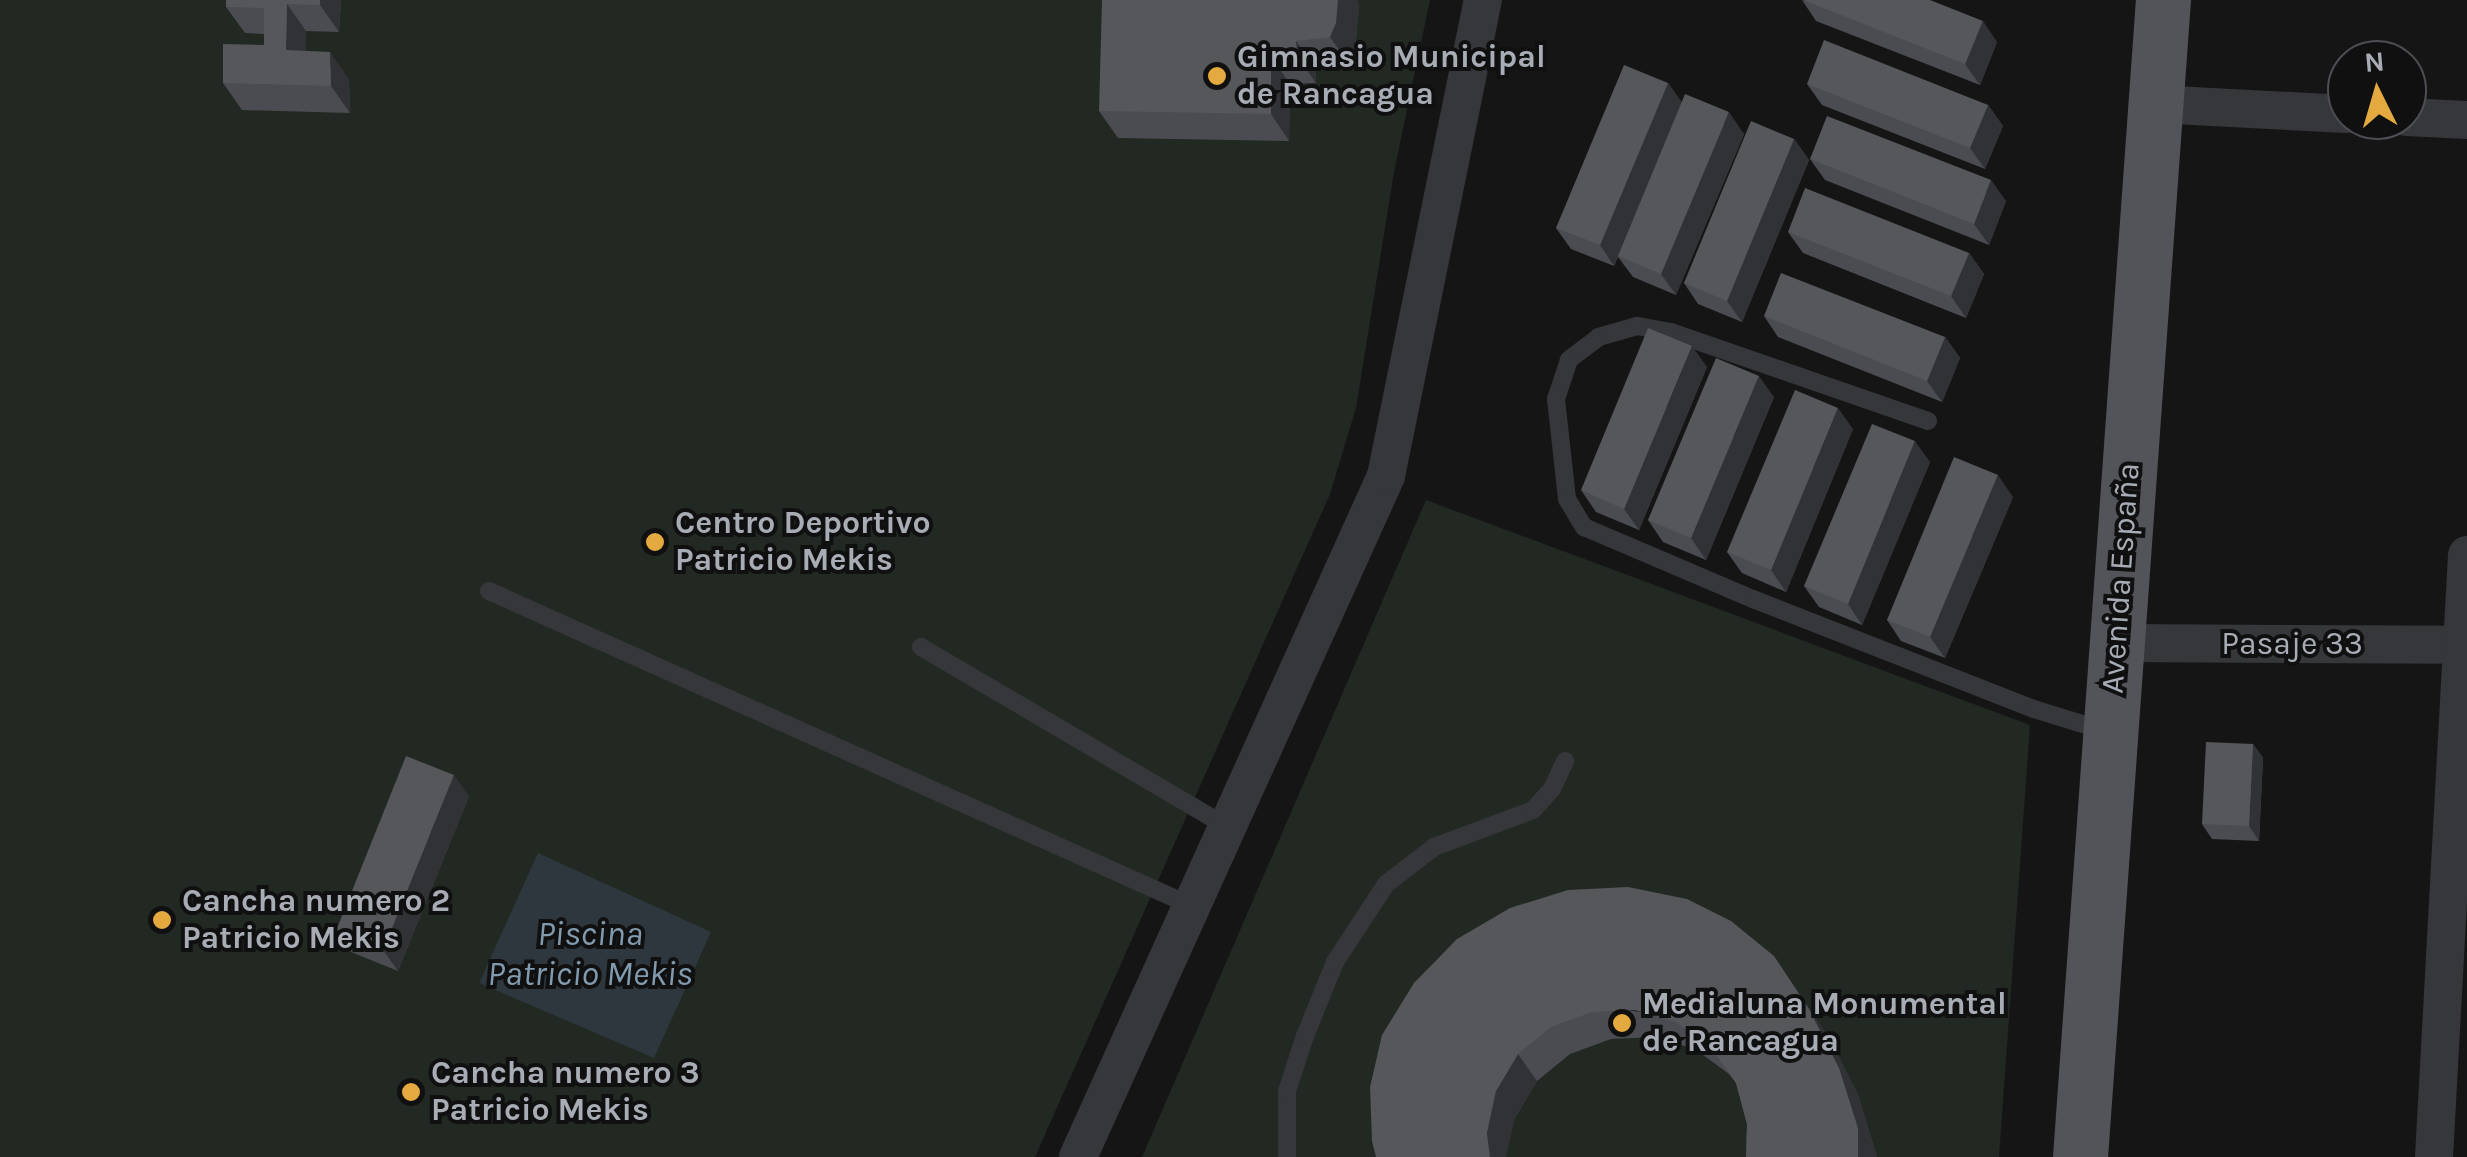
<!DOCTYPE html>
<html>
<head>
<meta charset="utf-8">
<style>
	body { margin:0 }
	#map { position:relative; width:2467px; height:1157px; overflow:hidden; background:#151516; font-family:Karla,sans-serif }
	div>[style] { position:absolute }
	.green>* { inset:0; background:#212922 }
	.water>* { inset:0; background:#2f373e }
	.lane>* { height:18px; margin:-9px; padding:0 9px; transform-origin:9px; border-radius:9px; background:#36373b }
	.street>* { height:38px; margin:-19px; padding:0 19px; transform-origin:19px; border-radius:19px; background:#36373b }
	.primary>* { height:55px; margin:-27.5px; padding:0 27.5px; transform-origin:27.5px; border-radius:27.5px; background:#52545a }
	.wall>* { inset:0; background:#4b4c51 }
	.shaded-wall>* { inset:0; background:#313235 }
	.building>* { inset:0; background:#55575b }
	.dots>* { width:28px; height:28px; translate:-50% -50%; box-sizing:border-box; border:5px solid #101011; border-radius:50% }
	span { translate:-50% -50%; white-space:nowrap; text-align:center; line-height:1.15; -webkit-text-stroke:8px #101011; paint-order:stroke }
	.poi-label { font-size:32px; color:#a7acb5; font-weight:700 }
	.left { translate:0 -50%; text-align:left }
	.street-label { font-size:32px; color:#a7acb5 }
	.water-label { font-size:35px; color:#819aae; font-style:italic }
	.north { position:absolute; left:2327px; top:40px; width:100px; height:100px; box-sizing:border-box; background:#101011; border:2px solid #4c4e53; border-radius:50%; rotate:355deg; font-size:28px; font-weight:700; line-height:40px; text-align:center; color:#a7acb5 }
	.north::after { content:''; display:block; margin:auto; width:35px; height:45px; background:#e4aa3f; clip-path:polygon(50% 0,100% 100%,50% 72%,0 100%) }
</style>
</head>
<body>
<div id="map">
	<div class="green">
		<i style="clip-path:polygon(0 0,1430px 0,1394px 172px,1356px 408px,1330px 494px,1035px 1157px,0 1157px)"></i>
		<i style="clip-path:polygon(1426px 500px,2030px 725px,1999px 1157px,1142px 1157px)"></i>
	</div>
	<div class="water">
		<i style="clip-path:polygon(538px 853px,711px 932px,654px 1058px,479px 983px)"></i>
	</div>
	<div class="lane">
		<i style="left:1928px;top:421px;width:272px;rotate:-160.9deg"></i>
		<i style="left:1671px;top:332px;width:35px;rotate:-170deg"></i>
		<i style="left:1637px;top:326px;width:40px;rotate:164deg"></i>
		<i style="left:1599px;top:337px;width:38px;rotate:143deg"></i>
		<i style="left:1569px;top:360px;width:41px;rotate:108.4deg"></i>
		<i style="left:1556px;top:399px;width:101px;rotate:83.7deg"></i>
		<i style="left:1567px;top:499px;width:33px;rotate:59deg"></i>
		<i style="left:1584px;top:527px;width:184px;rotate:23.1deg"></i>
		<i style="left:1753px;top:599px;width:302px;rotate:21.4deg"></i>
		<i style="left:2034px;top:709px;width:74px;rotate:17.2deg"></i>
		<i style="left:489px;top:591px;width:773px;rotate:24.14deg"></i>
		<i style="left:921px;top:647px;width:357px;rotate:30.4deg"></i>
		<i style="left:1287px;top:1157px;width:66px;rotate:-90deg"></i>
		<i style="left:1287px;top:1091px;width:58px;rotate:-71.9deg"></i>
		<i style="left:1305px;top:1036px;width:80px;rotate:-67.9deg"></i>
		<i style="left:1335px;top:962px;width:93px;rotate:-56.8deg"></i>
		<i style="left:1386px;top:884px;width:61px;rotate:-37.6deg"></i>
		<i style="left:1434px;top:847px;width:106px;rotate:-20.5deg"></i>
		<i style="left:1533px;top:810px;width:28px;rotate:-48deg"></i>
		<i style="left:1552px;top:789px;width:31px;rotate:-65deg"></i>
	</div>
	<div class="street">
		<i style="left:2155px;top:104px;width:192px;rotate:3deg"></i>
		<i style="left:2407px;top:117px;width:60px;rotate:2.9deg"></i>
		<i style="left:2117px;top:643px;width:350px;rotate:0.3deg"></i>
		<i style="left:1078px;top:1157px;width:747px;rotate:-65.66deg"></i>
		<i style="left:1386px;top:476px;width:486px;rotate:-78.5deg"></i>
		<i style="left:2434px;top:1157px;width:603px;rotate:-86.86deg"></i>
	</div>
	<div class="primary">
		<i style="left:2080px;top:1157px;width:1160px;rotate:-85.9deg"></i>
	</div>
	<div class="wall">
		<i style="clip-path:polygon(226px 0,341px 0,339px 32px,306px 31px,305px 51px,349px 79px,350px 113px,242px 110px,223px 83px,264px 45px,264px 34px,245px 33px,226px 7px)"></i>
		<i style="clip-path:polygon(1802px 0,1997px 42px,1980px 85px,1816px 21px)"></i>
		<i style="clip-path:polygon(1359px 7px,1355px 50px,1349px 64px,1315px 68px,1316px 83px,1290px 84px,1289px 141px,1118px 138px,1099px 111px)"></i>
		<i style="clip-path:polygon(1668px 83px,1682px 103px,1744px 134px,1676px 295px,1633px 277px,1618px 257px,1614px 266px,1571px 249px,1556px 228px)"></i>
		<i style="clip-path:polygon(1807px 84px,1988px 105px,2003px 126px,1985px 169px,1822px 105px)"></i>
		<i style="clip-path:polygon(1794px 139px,1809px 160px,1742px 322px,1698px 304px,1684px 283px)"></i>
		<i style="clip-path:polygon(1810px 159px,2006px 201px,1989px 245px,1825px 180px)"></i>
		<i style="clip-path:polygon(1788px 232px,1969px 253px,1984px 274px,1966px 318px,1803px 253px)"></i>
		<i style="clip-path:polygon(1764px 316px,1945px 337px,1960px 358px,1942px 402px,1778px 337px)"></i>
		<i style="clip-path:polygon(1707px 367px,1639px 530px,1596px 512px,1581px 490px)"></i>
		<i style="clip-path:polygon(1774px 397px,1706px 560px,1663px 542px,1648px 520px)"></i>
		<i style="clip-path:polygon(1853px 429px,1786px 592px,1742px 573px,1727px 552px)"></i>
		<i style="clip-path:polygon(1930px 462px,1862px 625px,1819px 607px,1804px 586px)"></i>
		<i style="clip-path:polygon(2013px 497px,1945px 658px,1901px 641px,1887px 620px)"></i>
		<i style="clip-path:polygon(2253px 744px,2263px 758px,2259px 841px,2212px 839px,2202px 824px)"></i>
		<i style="clip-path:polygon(469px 796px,398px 971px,351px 952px,336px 931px)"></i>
		<i style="clip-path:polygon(1414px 983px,1828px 1036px,1858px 1095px,1877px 1157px,1746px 1157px,1747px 1124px,1736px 1083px,1729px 1074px,1695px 1049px,1654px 1037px,1611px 1039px,1570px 1054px,1537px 1081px,1515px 1118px)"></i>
	</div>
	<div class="shaded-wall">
		<i style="clip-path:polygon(320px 0,341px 0,339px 32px,320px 5px)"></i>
		<i style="clip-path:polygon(1338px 0,1358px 0,1359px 7px,1355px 50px,1349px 64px,1330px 37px)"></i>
		<i style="clip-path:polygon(287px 4px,306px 31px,305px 76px,286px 50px)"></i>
		<i style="clip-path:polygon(1983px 21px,1997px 42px,1980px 85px,1965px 64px)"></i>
		<i style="clip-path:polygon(1296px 41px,1315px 68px,1316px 83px,1297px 56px)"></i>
		<i style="clip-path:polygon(330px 52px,349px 79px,350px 113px,331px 86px)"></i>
		<i style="clip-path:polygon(1271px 57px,1290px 84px,1289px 141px,1271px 114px)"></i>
		<i style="clip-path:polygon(1668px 83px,1683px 104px,1614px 266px,1600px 245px)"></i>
		<i style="clip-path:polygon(1988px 105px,2003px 126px,1985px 169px,1970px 148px)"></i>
		<i style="clip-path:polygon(1729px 112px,1744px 134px,1676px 295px,1661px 274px)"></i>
		<i style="clip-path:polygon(1794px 139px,1809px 160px,1742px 322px,1727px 301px)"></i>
		<i style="clip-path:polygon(1991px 180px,2006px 201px,1989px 245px,1974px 224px)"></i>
		<i style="clip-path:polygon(1969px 253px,1984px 274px,1966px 318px,1951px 296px)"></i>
		<i style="clip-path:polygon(1945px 337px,1960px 358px,1942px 402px,1927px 381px)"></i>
		<i style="clip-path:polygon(1692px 346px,1707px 367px,1639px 530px,1624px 509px)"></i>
		<i style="clip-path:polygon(1759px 376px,1774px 397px,1706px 560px,1691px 538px)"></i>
		<i style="clip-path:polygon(1838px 408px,1853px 429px,1786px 592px,1771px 570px)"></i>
		<i style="clip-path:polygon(1915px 441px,1930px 462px,1862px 625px,1848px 604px)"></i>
		<i style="clip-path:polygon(1998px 475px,2013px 497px,1945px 658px,1930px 637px)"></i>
		<i style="clip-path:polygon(2253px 744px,2263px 758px,2259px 841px,2249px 826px)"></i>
		<i style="clip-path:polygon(454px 775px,469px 796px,398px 971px,383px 950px)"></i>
		<i style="clip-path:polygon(1774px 956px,1828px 1036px,1858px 1095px,1877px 1157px,1858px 1157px)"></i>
		<i style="clip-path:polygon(1518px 1054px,1537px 1081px,1515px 1118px,1506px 1157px,1490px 1157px,1487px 1133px,1496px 1091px)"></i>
	</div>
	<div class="building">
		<i style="clip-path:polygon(226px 0,320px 0,320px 5px,287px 4px,286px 50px,330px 52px,331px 86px,223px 83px,223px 44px,264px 45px,264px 8px,226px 7px)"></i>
		<i style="clip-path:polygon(1102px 0,1338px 0,1336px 23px,1330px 37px,1296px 41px,1297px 56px,1271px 57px,1271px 114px,1099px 111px)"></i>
		<i style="clip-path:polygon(1803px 0,1930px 0,1983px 21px,1965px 64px)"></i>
		<i style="clip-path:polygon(1824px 40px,1988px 105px,1970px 148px,1807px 84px)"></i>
		<i style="clip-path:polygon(1624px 65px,1668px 83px,1600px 245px,1556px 228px)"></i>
		<i style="clip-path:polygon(1685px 94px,1729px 112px,1661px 274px,1618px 256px)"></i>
		<i style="clip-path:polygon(1827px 116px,1991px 180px,1974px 224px,1810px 159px)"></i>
		<i style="clip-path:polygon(1751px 121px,1794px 139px,1727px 301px,1684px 283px)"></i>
		<i style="clip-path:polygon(1805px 188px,1969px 253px,1951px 296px,1788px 232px)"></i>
		<i style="clip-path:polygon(1781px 273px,1945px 337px,1927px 381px,1764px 316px)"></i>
		<i style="clip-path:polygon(1648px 328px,1692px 346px,1624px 509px,1581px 490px)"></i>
		<i style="clip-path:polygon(1716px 358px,1759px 376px,1691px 538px,1648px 520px)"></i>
		<i style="clip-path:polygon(1795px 390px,1838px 408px,1771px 570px,1727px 552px)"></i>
		<i style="clip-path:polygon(1872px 424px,1915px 441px,1848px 604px,1804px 586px)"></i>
		<i style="clip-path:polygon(1954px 457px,1998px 475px,1930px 637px,1887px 620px)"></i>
		<i style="clip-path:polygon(2206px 742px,2253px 744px,2249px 826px,2202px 824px)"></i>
		<i style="clip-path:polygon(406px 756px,454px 775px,383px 950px,336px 931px)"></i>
		<i style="clip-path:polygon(1628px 887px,1687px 899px,1731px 921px,1774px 956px,1809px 1009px,1839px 1068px,1858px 1128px,1858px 1157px,1746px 1157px,1747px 1124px,1736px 1083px,1711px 1048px,1676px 1022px,1635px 1010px,1592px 1012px,1551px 1027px,1518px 1054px,1496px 1091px,1487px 1133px,1490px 1157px,1376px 1157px,1372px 1141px,1370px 1087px,1382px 1035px,1414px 983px,1457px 939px,1510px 908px,1568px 890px)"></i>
	</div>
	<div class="dots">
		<i style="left:1217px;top:76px;background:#e4aa3f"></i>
		<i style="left:655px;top:542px;background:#e4aa3f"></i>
		<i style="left:162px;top:920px;background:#e4aa3f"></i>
		<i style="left:1622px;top:1023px;background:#e4aa3f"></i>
		<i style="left:411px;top:1092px;background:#e4aa3f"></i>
	</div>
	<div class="poi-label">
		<span class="left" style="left:1237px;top:76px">Gimnasio Municipal<br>de Rancagua</span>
		<span class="left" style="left:675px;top:542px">Centro Deportivo<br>Patricio Mekis</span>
		<span class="left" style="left:182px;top:920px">Cancha numero 2<br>Patricio Mekis</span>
		<span class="left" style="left:1642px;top:1023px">Medialuna Monumental<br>de Rancagua</span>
		<span class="left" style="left:431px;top:1092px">Cancha numero 3<br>Patricio Mekis</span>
	</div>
	<div class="street-label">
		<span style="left:2121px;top:578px;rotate:-86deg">Avenida España</span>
		<span style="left:2292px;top:644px">Pasaje 33</span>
	</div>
	<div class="water-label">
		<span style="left:590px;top:954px">Piscina<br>Patricio Mekis</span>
	</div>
	<div class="north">N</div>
</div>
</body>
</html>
